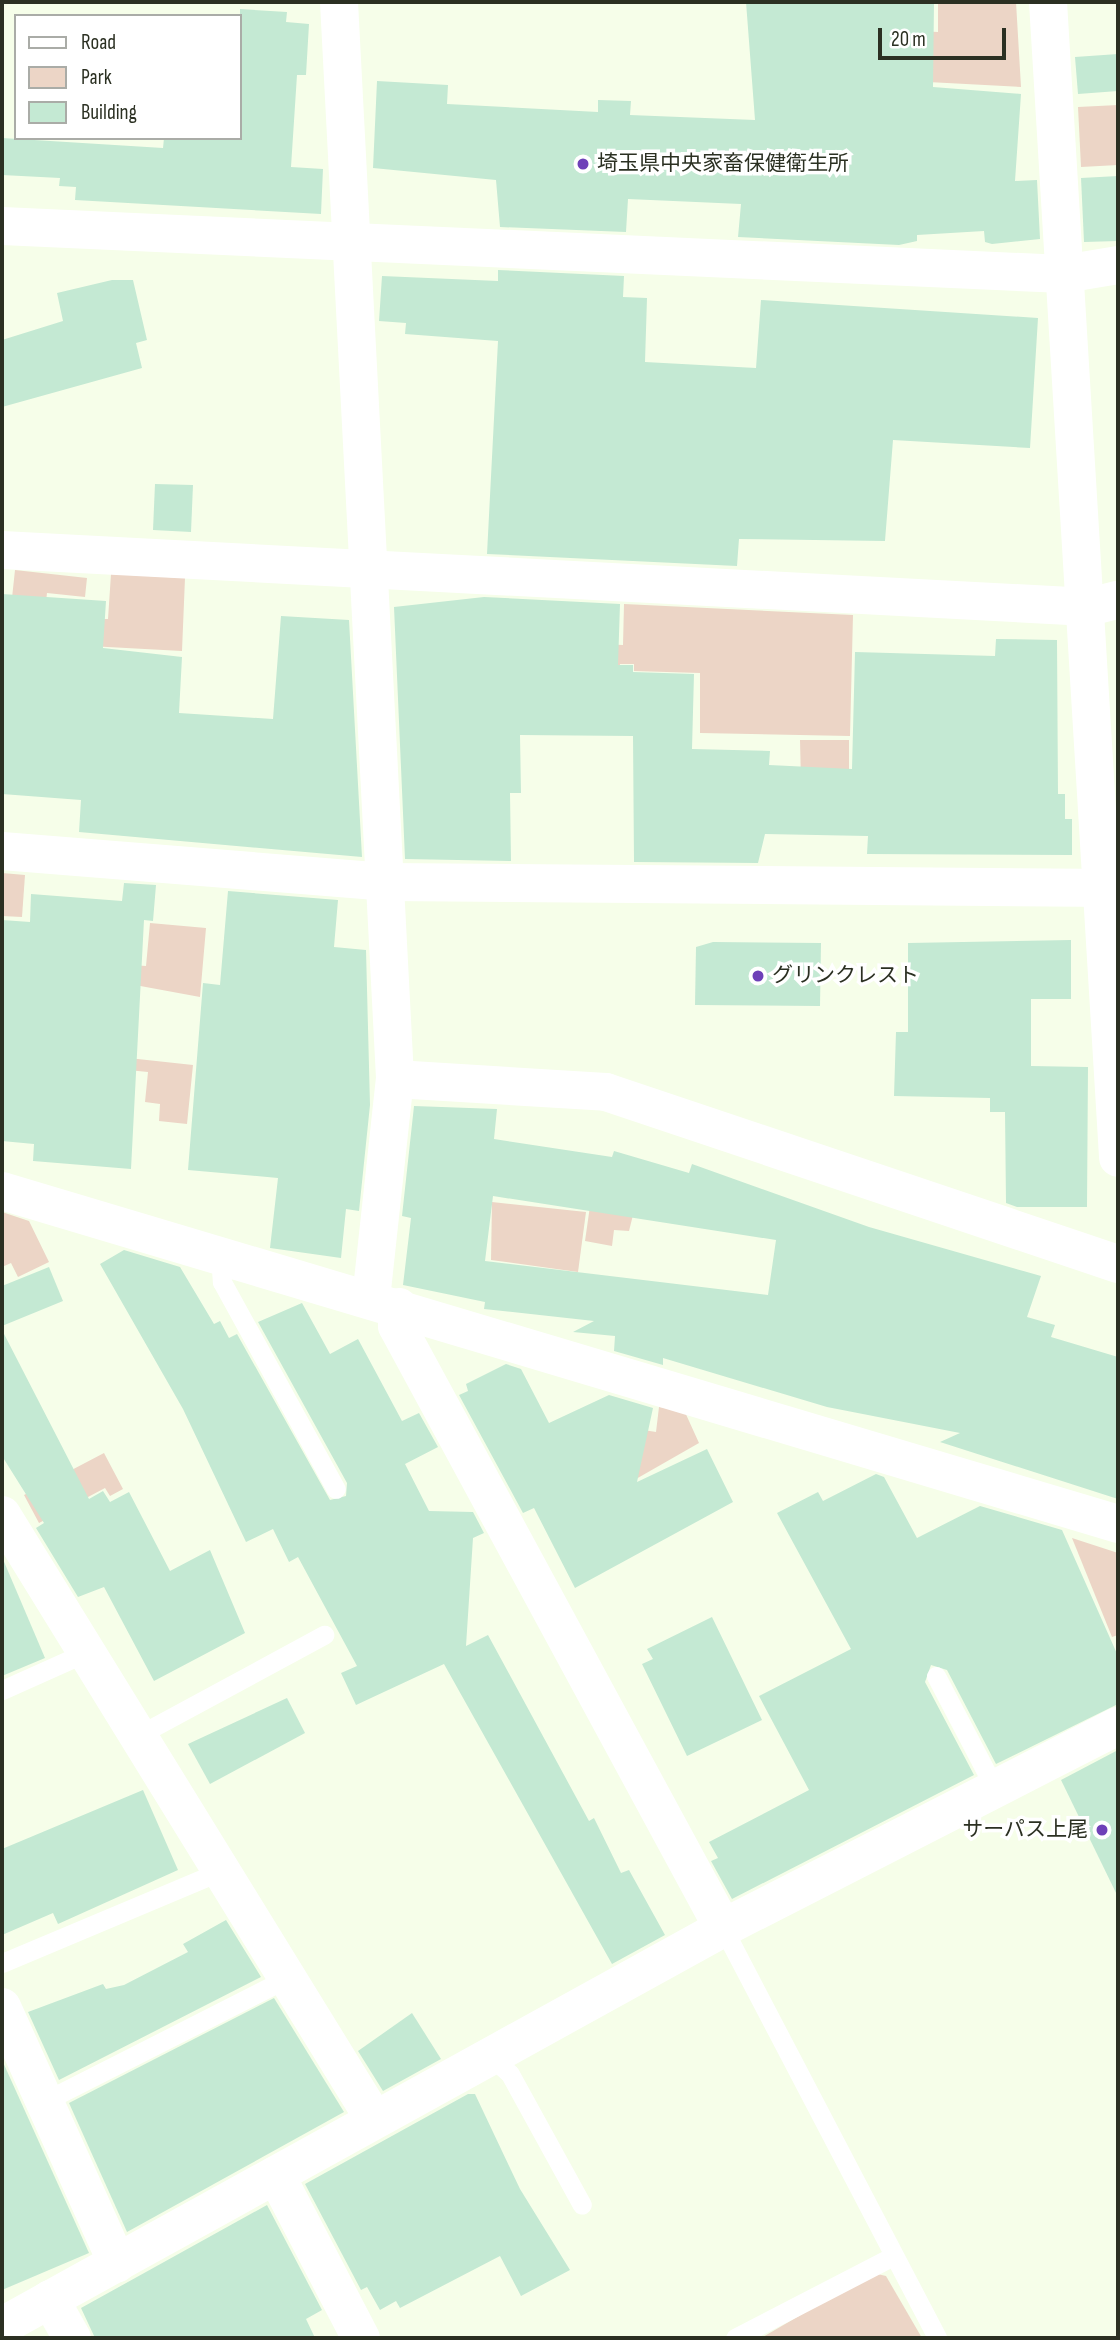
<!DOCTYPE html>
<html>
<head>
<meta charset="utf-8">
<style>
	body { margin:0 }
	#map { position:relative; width:1120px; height:2340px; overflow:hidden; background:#f6fee9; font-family:"Sofia Sans Condensed","Noto Sans JP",sans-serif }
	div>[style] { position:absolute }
	.green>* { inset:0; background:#ecd5c6 }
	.building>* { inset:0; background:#c4e9d3 }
	.service>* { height:19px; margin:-9.5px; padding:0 9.5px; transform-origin:9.5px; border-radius:9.5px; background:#fff }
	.minor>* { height:38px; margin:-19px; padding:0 19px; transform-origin:19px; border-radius:19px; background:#fff }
	.tertiary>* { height:38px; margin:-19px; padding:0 19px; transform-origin:19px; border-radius:19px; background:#fff }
	.dots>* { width:19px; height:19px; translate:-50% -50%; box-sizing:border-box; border:4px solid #fff; border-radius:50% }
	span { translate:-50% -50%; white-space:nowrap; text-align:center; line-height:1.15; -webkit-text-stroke:7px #fff; paint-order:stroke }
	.poi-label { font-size:21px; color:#2b3022 }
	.left { translate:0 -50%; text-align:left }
	.right { translate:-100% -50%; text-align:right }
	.frame { position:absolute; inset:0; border:4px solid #2b3022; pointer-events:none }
	.legend { position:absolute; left:14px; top:14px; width:228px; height:126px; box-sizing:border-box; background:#fff; border:2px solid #aaaca7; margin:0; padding:9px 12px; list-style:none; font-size:21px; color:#2b3022 }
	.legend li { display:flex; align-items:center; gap:14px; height:35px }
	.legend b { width:35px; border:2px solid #aaaca7 }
	.scale { position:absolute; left:878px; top:28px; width:128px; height:32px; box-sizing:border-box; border:4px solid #2b3022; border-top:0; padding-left:9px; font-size:21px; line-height:24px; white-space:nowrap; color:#2b3022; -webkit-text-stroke:5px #fff; paint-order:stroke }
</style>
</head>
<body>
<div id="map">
	<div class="green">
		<i style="clip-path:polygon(938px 2px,1016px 2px,1021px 87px,909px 81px,876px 29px,938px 32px)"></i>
		<i style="clip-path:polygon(1118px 105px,1118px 165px,1081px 167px,1078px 107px)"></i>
		<i style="clip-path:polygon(15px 570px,87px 578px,85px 597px,47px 593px,42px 639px,8px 635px)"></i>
		<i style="clip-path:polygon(111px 574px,185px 578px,182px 651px,89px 646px,90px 619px,108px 619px)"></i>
		<i style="clip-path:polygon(624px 604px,853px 615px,850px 736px,700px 733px,700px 673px,634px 671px,634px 664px,620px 664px,619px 672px,600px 644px,623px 645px)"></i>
		<i style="clip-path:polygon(800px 740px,849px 740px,849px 774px,801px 781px)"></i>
		<i style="clip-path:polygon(2px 873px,25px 875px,22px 917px,2px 916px)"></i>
		<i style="clip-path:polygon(150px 923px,206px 928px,200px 997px,135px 985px,116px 964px,146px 966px)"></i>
		<i style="clip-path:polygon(110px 1056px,193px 1065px,187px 1124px,159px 1121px,160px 1104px,145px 1102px,148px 1072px,108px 1068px)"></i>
		<i style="clip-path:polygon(592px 1192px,635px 1207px,629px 1231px,614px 1230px,612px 1246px,585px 1241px)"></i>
		<i style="clip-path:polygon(492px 1202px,586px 1212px,578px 1272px,491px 1260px)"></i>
		<i style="clip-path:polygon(2px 1212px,29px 1221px,49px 1262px,18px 1277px,11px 1263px,2px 1267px)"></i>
		<i style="clip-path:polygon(659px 1407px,684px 1410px,699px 1443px,636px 1479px,631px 1428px,656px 1432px)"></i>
		<i style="clip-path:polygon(104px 1453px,123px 1489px,110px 1496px,105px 1488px,39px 1523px,24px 1495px)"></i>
		<i style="clip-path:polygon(1072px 1538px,1118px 1553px,1118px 1635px,1112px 1637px)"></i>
		<i style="clip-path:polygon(873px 2273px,886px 2276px,922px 2338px,761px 2338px)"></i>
	</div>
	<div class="building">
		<i style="clip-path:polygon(746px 2px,934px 2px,933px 87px,1021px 94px,1015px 181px,1037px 180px,1040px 239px,992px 244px,985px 242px,984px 231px,917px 235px,917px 241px,899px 245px,738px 237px,741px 204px,628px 199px,626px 232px,500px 227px,496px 180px,373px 168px,377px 81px,448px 85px,447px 104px,598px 112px,598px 100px,631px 101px,630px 115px,755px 120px)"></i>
		<i style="clip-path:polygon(240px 9px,287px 12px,286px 22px,309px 24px,306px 75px,297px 75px,291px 167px,323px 169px,321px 214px,75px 200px,76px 187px,59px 186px,60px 178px,2px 175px,2px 138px,163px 148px,164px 138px,240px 138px)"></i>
		<i style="clip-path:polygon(1118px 54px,1118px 91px,1078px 94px,1075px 57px)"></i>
		<i style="clip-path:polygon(1118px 176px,1118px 241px,1084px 242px,1081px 178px)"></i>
		<i style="clip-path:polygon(498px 270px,624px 276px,623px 297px,647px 298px,645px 362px,756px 368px,761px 300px,1038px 318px,1030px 448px,893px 440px,885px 541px,739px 539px,737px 566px,487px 554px,498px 341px,405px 334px,406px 323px,379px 321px,382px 276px,498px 281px)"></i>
		<i style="clip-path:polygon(112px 280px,133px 280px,147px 340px,136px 343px,142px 368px,2px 407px,2px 340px,63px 321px,57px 293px)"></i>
		<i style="clip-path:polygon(155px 484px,193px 485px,191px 532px,153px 530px)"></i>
		<i style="clip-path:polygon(2px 594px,106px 601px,103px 648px,182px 657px,179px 713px,273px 719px,281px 616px,349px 620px,362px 857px,79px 832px,81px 800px,2px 794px)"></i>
		<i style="clip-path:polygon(484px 597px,620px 604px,618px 665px,633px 665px,633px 672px,694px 674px,692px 749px,770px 751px,769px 765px,852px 769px,855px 652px,995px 656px,996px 639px,1057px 640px,1058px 794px,1065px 794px,1065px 819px,1072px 819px,1072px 855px,867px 854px,868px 836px,765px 834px,758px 863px,634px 862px,633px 736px,520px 735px,521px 793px,510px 793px,511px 861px,405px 859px,394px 607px)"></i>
		<i style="clip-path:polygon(124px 883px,156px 885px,153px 921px,144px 920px,131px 1169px,33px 1161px,34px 1144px,2px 1141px,2px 920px,30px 922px,31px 894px,122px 901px)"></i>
		<i style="clip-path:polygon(228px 891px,338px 900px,334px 947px,366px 950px,370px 1105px,359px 1211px,346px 1209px,341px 1258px,270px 1248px,278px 1178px,188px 1170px,203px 983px,220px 985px)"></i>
		<i style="clip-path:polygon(1071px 940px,1071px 999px,1031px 999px,1031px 1066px,1088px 1067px,1087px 1207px,1017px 1207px,1006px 1203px,1005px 1112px,990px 1112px,990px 1098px,894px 1096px,896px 1032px,908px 1032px,908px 943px)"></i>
		<i style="clip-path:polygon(713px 942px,821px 943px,820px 1006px,695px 1005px,696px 947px)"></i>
		<i style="clip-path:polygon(evenodd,414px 1106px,497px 1109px,494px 1139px,612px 1157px,614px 1151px,689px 1173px,692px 1164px,869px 1227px,1041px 1276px,1027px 1317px,1055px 1325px,1051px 1337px,1118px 1357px,1118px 1499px,940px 1442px,960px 1433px,827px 1407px,663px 1358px,663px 1365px,614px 1351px,615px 1336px,573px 1332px,594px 1321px,484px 1309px,485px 1302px,403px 1285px,411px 1218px,402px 1216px,414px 1106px,493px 1196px,776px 1240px,768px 1295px,485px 1261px,493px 1196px)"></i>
		<i style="clip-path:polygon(124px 1250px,180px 1267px,214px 1324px,220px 1321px,229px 1338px,237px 1334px,330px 1500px,346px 1496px,347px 1483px,258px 1322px,302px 1303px,330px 1354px,358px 1339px,402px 1421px,419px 1413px,438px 1447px,405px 1464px,429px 1511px,473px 1512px,484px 1533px,473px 1538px,466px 1646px,488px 1635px,589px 1821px,594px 1818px,621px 1873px,629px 1870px,665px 1935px,612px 1964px,444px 1664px,356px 1705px,341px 1673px,357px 1666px,298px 1557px,289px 1562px,273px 1529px,246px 1542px,183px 1409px,100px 1264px)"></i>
		<i style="clip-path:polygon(49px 1267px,63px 1301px,2px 1326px,2px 1286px)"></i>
		<i style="clip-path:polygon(2px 1330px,89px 1499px,103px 1491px,110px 1502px,129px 1492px,170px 1571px,210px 1550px,245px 1633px,154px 1681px,104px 1587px,78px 1597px,36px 1528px,44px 1523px,2px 1456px)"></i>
		<i style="clip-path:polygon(506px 1364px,521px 1369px,549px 1423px,609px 1395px,653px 1408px,637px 1482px,707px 1449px,733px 1502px,575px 1588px,534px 1508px,523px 1513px,459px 1395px,468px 1391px,466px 1384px)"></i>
		<i style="clip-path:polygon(876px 1474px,884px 1477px,917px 1538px,980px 1506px,1062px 1530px,1118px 1656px,1118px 1704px,996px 1764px,947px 1670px,931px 1665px,925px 1682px,974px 1775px,732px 1899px,711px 1861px,718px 1858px,709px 1842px,809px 1790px,759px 1696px,851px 1649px,777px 1513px,818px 1492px,823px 1501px)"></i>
		<i style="clip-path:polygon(2px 1557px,45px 1658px,2px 1676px)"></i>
		<i style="clip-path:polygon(712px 1617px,762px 1720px,687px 1756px,642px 1664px,653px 1659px,647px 1649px)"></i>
		<i style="clip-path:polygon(287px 1698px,305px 1733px,210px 1784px,188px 1744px)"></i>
		<i style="clip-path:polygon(1118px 1750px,1118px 1897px,1061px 1780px)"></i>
		<i style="clip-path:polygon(143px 1790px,178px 1870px,58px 1924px,53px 1913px,2px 1935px,2px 1849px)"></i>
		<i style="clip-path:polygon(226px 1920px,261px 1977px,59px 2080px,28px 2012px,103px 1984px,106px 1989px,124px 1985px,188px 1952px,183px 1944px)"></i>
		<i style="clip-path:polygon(274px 1998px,344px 2112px,127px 2232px,69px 2103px)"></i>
		<i style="clip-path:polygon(412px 2013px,441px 2059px,383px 2091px,358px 2051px)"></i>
		<i style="clip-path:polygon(2px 2060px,89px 2253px,2px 2290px)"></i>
		<i style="clip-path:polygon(468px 2094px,475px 2094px,520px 2189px,570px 2270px,521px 2296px,500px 2256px,400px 2308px,396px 2301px,380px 2310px,367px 2287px,361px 2290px,305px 2184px)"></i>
		<i style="clip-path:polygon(267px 2205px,322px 2310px,306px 2319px,315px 2338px,95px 2338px,81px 2308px)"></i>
	</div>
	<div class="service">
		<i style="left:220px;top:1255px;width:27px;rotate:86deg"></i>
		<i style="left:222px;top:1282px;width:236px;rotate:61.2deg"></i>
		<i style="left:936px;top:1676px;width:127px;rotate:62.4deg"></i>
		<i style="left:2px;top:1690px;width:93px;rotate:-24.1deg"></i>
		<i style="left:137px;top:1736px;width:213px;rotate:-28.4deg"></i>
		<i style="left:723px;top:1928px;width:462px;rotate:62.4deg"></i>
		<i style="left:2px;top:1963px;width:238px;rotate:-22.8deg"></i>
		<i style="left:489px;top:2055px;width:28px;rotate:42deg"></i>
		<i style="left:510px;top:2074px;width:149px;rotate:61.2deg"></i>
		<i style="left:43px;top:2102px;width:274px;rotate:-26.9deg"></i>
		<i style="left:735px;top:2338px;width:178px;rotate:-27.4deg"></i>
	</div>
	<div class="minor">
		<i style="left:339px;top:2px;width:1078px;rotate:87.02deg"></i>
		<i style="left:2px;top:226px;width:1063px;rotate:2.59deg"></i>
		<i style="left:1064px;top:274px;width:55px;rotate:-9.5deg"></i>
		<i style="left:2px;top:550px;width:1088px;rotate:3deg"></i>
		<i style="left:1089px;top:607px;width:30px;rotate:-14deg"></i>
		<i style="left:2px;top:851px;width:385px;rotate:4.6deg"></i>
		<i style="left:386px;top:882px;width:732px;rotate:0.47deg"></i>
		<i style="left:371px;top:1299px;width:221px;rotate:-83.8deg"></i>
		<i style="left:395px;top:1079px;width:211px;rotate:3.5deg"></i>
		<i style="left:606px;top:1092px;width:540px;rotate:18.57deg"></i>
		<i style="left:399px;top:1307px;width:19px;rotate:96deg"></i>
		<i style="left:397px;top:1326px;width:685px;rotate:61.56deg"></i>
		<i style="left:2px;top:1515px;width:707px;rotate:58.36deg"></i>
		<i style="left:2px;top:2007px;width:281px;rotate:65.8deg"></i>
		<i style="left:276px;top:2175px;width:184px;rotate:62.5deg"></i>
		<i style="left:50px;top:2299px;width:45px;rotate:60.6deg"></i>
		<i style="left:2px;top:2326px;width:824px;rotate:-28.9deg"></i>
		<i style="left:723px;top:1928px;width:444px;rotate:-27.1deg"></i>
	</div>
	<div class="tertiary">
		<i style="left:1048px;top:2px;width:1158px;rotate:86.53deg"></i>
		<i style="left:2px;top:1191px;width:1165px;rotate:16.61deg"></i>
	</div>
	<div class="dots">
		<i style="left:583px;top:164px;background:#6e40b8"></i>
		<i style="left:758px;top:976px;background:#6e40b8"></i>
		<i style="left:1102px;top:1830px;background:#6e40b8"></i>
	</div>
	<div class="poi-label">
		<span class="left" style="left:597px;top:164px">埼玉県中央家畜保健衛生所</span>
		<span class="left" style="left:772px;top:976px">グリンクレスト</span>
		<span class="right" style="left:1088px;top:1830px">サーパス上尾</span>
	</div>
	<div class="frame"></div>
	<ul class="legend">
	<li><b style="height:9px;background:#fff"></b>Road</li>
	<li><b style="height:19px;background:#ecd5c6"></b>Park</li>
	<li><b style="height:19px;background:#c4e9d3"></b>Building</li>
	</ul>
	<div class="scale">20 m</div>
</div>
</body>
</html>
